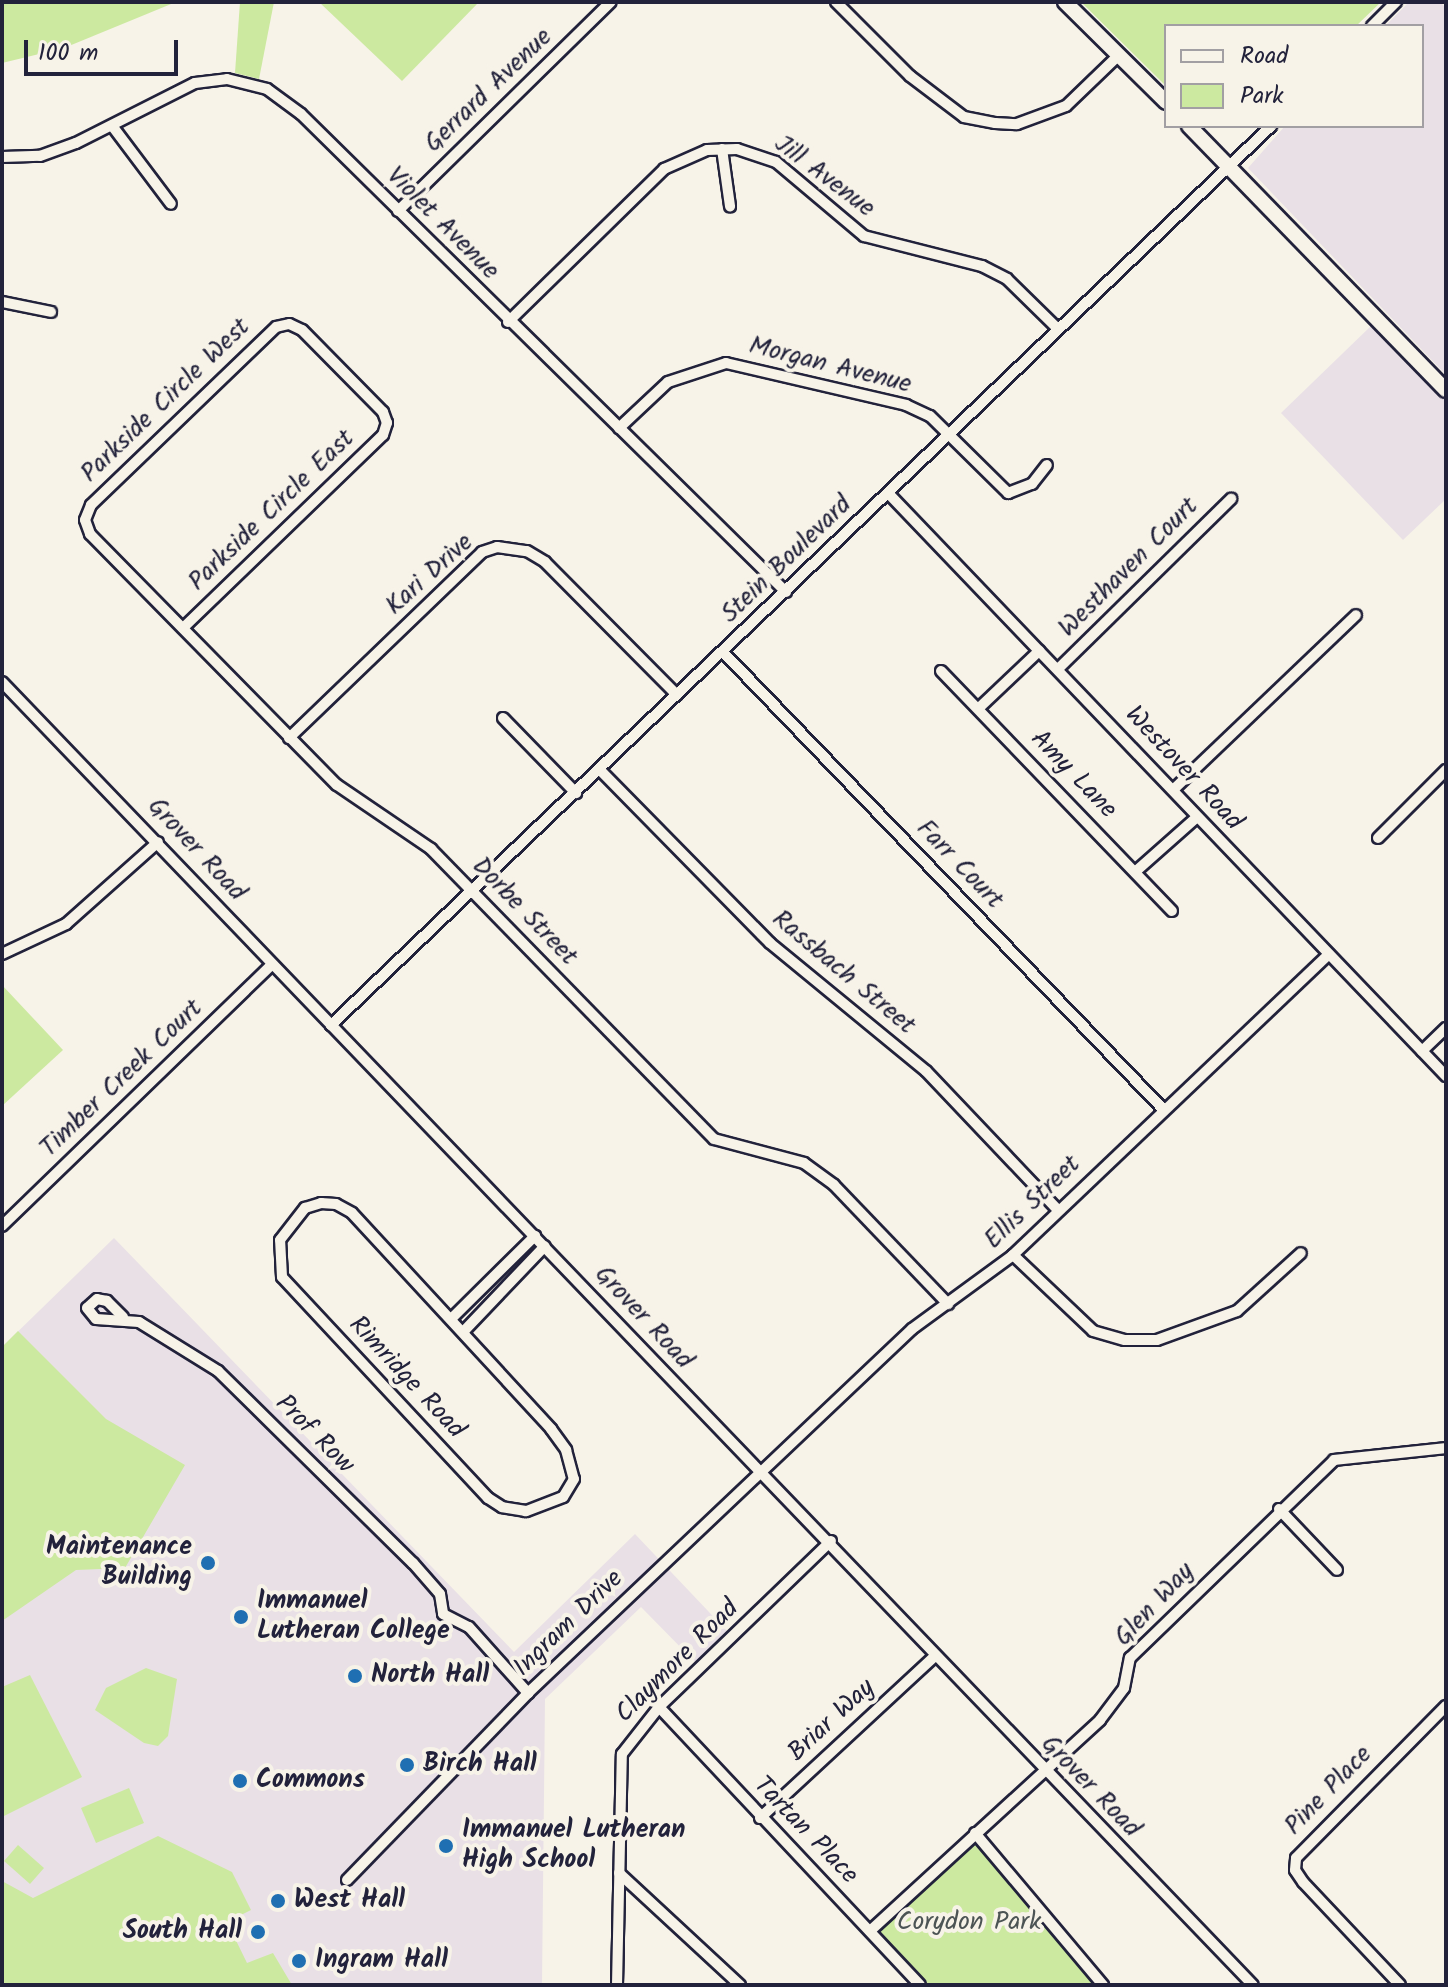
<!DOCTYPE html>
<html>
<head>
<meta charset="utf-8">
<style>
	body { margin:0 }
	#map { position:relative; width:1448px; height:1987px; overflow:hidden; background:#f7f3e8; font-family:Kalam,sans-serif }
	div>[style] { position:absolute }
	.built>* { inset:0; background:#e9e0e6 }
	.green>* { inset:0; background:#cce9a0 }
	.roads { filter:drop-shadow(2px 0 #22223b) drop-shadow(-2px 0 #22223b) drop-shadow(0 2px #22223b) drop-shadow(0 -2px #22223b) }
	.street>* { height:10px; margin:-5px; padding:0 5px; transform-origin:5px; border-radius:5px; background:#f7f3e8 }
	.secondary>* { height:14px; margin:-7px; padding:0 7px; transform-origin:7px; border-radius:7px; background:#f7f3e8 }
	.dots>* { width:22px; height:22px; translate:-50% -50%; box-sizing:border-box; border:4px solid #f7f3e8; border-radius:50% }
	span { translate:-50% -50%; white-space:nowrap; text-align:center; line-height:1.15; -webkit-text-stroke:8px #f7f3e8; paint-order:stroke }
	.street-label { font-size:26px; color:#22223b }
	.poi-label { font-size:26px; color:#22223b; font-weight:700 }
	.right { translate:-100% -50%; text-align:right }
	.left { translate:0 -50%; text-align:left }
	.park-label { font-size:26px; color:#4c5454 }
	.frame { position:absolute; inset:0; border:4px solid #22223b; pointer-events:none }
	.legend { position:absolute; left:1164px; top:24px; width:260px; height:104px; box-sizing:border-box; background:#f7f3e8; border:2px solid #a29fa3; margin:0; padding:10px 14px; list-style:none; font-size:24px; color:#22223b }
	.legend li { display:flex; align-items:center; gap:16px; height:40px }
	.legend b { width:40px; border:2px solid #a29fa3 }
	.scale { position:absolute; left:24px; top:40px; width:154px; height:36px; box-sizing:border-box; border:4px solid #22223b; border-top:0; padding-left:10px; font-size:24px; line-height:28px; white-space:nowrap; color:#22223b; -webkit-text-stroke:6px #f7f3e8; paint-order:stroke }
</style>
</head>
<body>
<div id="map">
	<div class="built">
		<i style="clip-path:polygon(1409px 2px,1440px 2px,1446px 8px,1446px 375px,1248px 168px,1285px 126px,1422px 126px,1422px 26px,1385px 26px)"></i>
		<i style="clip-path:polygon(1372px 325px,1446px 402px,1446px 499px,1403px 540px,1281px 413px)"></i>
		<i style="clip-path:polygon(114px 1238px,514px 1652px,635px 1534px,727px 1631px,695px 1662px,641px 1607px,545px 1699px,542px 1985px,2px 1985px,2px 1347px)"></i>
	</div>
	<div class="green">
		<i style="clip-path:polygon(2px 2px,176px 2px,64px 48px,2px 63px)"></i>
		<i style="clip-path:polygon(240px 2px,274px 2px,259px 79px,235px 73px)"></i>
		<i style="clip-path:polygon(319px 2px,479px 2px,402px 81px)"></i>
		<i style="clip-path:polygon(1081px 2px,1381px 2px,1356px 26px,1166px 26px,1166px 86px)"></i>
		<i style="clip-path:polygon(2px 985px,63px 1050px,2px 1106px)"></i>
		<i style="clip-path:polygon(18px 1331px,106px 1419px,185px 1465px,125px 1568px,76px 1570px,2px 1621px,2px 1347px)"></i>
		<i style="clip-path:polygon(146px 1668px,177px 1679px,168px 1736px,158px 1746px,144px 1743px,95px 1710px,106px 1688px)"></i>
		<i style="clip-path:polygon(30px 1675px,82px 1777px,2px 1817px,2px 1687px)"></i>
		<i style="clip-path:polygon(129px 1788px,144px 1823px,96px 1843px,81px 1808px)"></i>
		<i style="clip-path:polygon(975px 1833px,1103px 1985px,920px 1985px,870px 1931px)"></i>
		<i style="clip-path:polygon(158px 1836px,232px 1872px,251px 1910px,227px 1922px,247px 1963px,273px 1953px,292px 1985px,2px 1985px,2px 1881px,33px 1898px)"></i>
		<i style="clip-path:polygon(18px 1845px,44px 1868px,30px 1884px,4px 1861px)"></i>
	</div>
	<div class="roads">
		<div class="street">
			<i style="left:836px;top:2px;width:105px;rotate:45deg"></i>
			<i style="left:910px;top:76px;width:68px;rotate:37.2deg"></i>
			<i style="left:964px;top:117px;width:32px;rotate:11deg"></i>
			<i style="left:995px;top:123px;width:22px;rotate:3deg"></i>
			<i style="left:1017px;top:124px;width:52px;rotate:-20.2deg"></i>
			<i style="left:1066px;top:106px;width:74px;rotate:-43.9deg"></i>
			<i style="left:1372px;top:26px;width:34px;rotate:-45deg"></i>
			<i style="left:113px;top:127px;width:96px;rotate:53deg"></i>
			<i style="left:722px;top:149px;width:58px;rotate:82deg"></i>
			<i style="left:2px;top:157px;width:38px;rotate:-2deg"></i>
			<i style="left:40px;top:156px;width:38px;rotate:-20deg"></i>
			<i style="left:76px;top:143px;width:133px;rotate:-26.8deg"></i>
			<i style="left:195px;top:83px;width:32px;rotate:-7deg"></i>
			<i style="left:227px;top:79px;width:41px;rotate:14deg"></i>
			<i style="left:267px;top:89px;width:42px;rotate:36.3deg"></i>
			<i style="left:301px;top:114px;width:681px;rotate:44.58deg"></i>
			<i style="left:398px;top:211px;width:298px;rotate:-44.5deg"></i>
			<i style="left:2px;top:302px;width:50px;rotate:11.5deg"></i>
			<i style="left:508px;top:322px;width:219px;rotate:-44.4deg"></i>
			<i style="left:664px;top:169px;width:47px;rotate:-23.8deg"></i>
			<i style="left:707px;top:150px;width:30px;rotate:-2deg"></i>
			<i style="left:737px;top:149px;width:41px;rotate:18.4deg"></i>
			<i style="left:776px;top:162px;width:115px;rotate:40.1deg"></i>
			<i style="left:864px;top:236px;width:122px;rotate:14.3deg"></i>
			<i style="left:982px;top:266px;width:28px;rotate:27deg"></i>
			<i style="left:1007px;top:279px;width:70px;rotate:44.4deg"></i>
			<i style="left:619px;top:428px;width:67px;rotate:-43.2deg"></i>
			<i style="left:668px;top:382px;width:61px;rotate:-18.1deg"></i>
			<i style="left:726px;top:363px;width:185px;rotate:13.1deg"></i>
			<i style="left:906px;top:405px;width:26px;rotate:25deg"></i>
			<i style="left:930px;top:416px;width:110px;rotate:44.6deg"></i>
			<i style="left:1008px;top:493px;width:26px;rotate:-21deg"></i>
			<i style="left:1032px;top:484px;width:24px;rotate:-52deg"></i>
			<i style="left:888px;top:493px;width:807px;rotate:46.26deg"></i>
			<i style="left:183px;top:628px;width:278px;rotate:-44deg"></i>
			<i style="left:383px;top:435px;width:13px;rotate:-72deg"></i>
			<i style="left:387px;top:423px;width:12px;rotate:-110deg"></i>
			<i style="left:383px;top:412px;width:115px;rotate:-134.6deg"></i>
			<i style="left:302px;top:330px;width:14px;rotate:-155deg"></i>
			<i style="left:289px;top:324px;width:13px;rotate:167deg"></i>
			<i style="left:276px;top:327px;width:257px;rotate:136.1deg"></i>
			<i style="left:91px;top:505px;width:16px;rotate:112deg"></i>
			<i style="left:85px;top:520px;width:15px;rotate:70deg"></i>
			<i style="left:90px;top:534px;width:352px;rotate:45.5deg"></i>
			<i style="left:337px;top:785px;width:114px;rotate:34.2deg"></i>
			<i style="left:431px;top:849px;width:405px;rotate:45.7deg"></i>
			<i style="left:714px;top:1139px;width:93px;rotate:14.9deg"></i>
			<i style="left:804px;top:1163px;width:37px;rotate:36deg"></i>
			<i style="left:834px;top:1185px;width:165px;rotate:46.2deg"></i>
			<i style="left:723px;top:652px;width:634px;rotate:46.09deg"></i>
			<i style="left:1058px;top:669px;width:243px;rotate:-44.5deg"></i>
			<i style="left:941px;top:671px;width:333px;rotate:46.1deg"></i>
			<i style="left:2px;top:682px;width:1806px;rotate:46.17deg"></i>
			<i style="left:979px;top:708px;width:83px;rotate:-43.5deg"></i>
			<i style="left:503px;top:718px;width:105px;rotate:45.8deg"></i>
			<i style="left:289px;top:738px;width:268px;rotate:-43.9deg"></i>
			<i style="left:482px;top:552px;width:16px;rotate:-18deg"></i>
			<i style="left:497px;top:547px;width:30px;rotate:8deg"></i>
			<i style="left:527px;top:551px;width:21px;rotate:31deg"></i>
			<i style="left:545px;top:562px;width:187px;rotate:45.2deg"></i>
			<i style="left:600px;top:770px;width:243px;rotate:45.5deg"></i>
			<i style="left:770px;top:943px;width:202px;rotate:39.4deg"></i>
			<i style="left:926px;top:1071px;width:192px;rotate:46.5deg"></i>
			<i style="left:1173px;top:790px;width:253px;rotate:-43.7deg"></i>
			<i style="left:1378px;top:838px;width:96px;rotate:-45deg"></i>
			<i style="left:1135px;top:872px;width:83px;rotate:-41.6deg"></i>
			<i style="left:2px;top:954px;width:71px;rotate:-25.1deg"></i>
			<i style="left:66px;top:924px;width:123px;rotate:-41.7deg"></i>
			<i style="left:331px;top:1025px;width:1301px;rotate:-43.72deg"></i>
			<i style="left:1422px;top:1051px;width:33px;rotate:-44deg"></i>
			<i style="left:321px;top:1203px;width:15px;rotate:4deg"></i>
			<i style="left:336px;top:1204px;width:18px;rotate:29deg"></i>
			<i style="left:352px;top:1213px;width:294px;rotate:47.3deg"></i>
			<i style="left:551px;top:1429px;width:26px;rotate:54deg"></i>
			<i style="left:566px;top:1450px;width:30px;rotate:75deg"></i>
			<i style="left:574px;top:1479px;width:21px;rotate:121deg"></i>
			<i style="left:563px;top:1497px;width:40px;rotate:159deg"></i>
			<i style="left:526px;top:1511px;width:24px;rotate:-171deg"></i>
			<i style="left:502px;top:1507px;width:17px;rotate:-147deg"></i>
			<i style="left:488px;top:1498px;width:302px;rotate:-133deg"></i>
			<i style="left:282px;top:1277px;width:37px;rotate:-93deg"></i>
			<i style="left:280px;top:1240px;width:41px;rotate:-52deg"></i>
			<i style="left:305px;top:1208px;width:17px;rotate:-17deg"></i>
			<i style="left:2px;top:1226px;width:376px;rotate:-44.1deg"></i>
			<i style="left:1013px;top:1255px;width:110px;rotate:43.5deg"></i>
			<i style="left:1093px;top:1331px;width:33px;rotate:16deg"></i>
			<i style="left:1125px;top:1340px;width:32px"></i>
			<i style="left:1157px;top:1340px;width:85px;rotate:-19.9deg"></i>
			<i style="left:1237px;top:1311px;width:86px;rotate:-42.2deg"></i>
			<i style="left:123px;top:1317px;width:23px;rotate:-135deg"></i>
			<i style="left:107px;top:1301px;width:10px;rotate:-169deg"></i>
			<i style="left:97px;top:1299px;width:13px;rotate:138deg"></i>
			<i style="left:87px;top:1308px;width:14px;rotate:51deg"></i>
			<i style="left:96px;top:1319px;width:43px;rotate:4deg"></i>
			<i style="left:139px;top:1322px;width:93px;rotate:31.8deg"></i>
			<i style="left:218px;top:1371px;width:274px;rotate:44.6deg"></i>
			<i style="left:413px;top:1563px;width:41px;rotate:48.9deg"></i>
			<i style="left:440px;top:1594px;width:20px;rotate:81deg"></i>
			<i style="left:443px;top:1614px;width:29px;rotate:27deg"></i>
			<i style="left:469px;top:1627px;width:89px;rotate:48.2deg"></i>
			<i style="left:452px;top:1318px;width:117px;rotate:-44.7deg"></i>
			<i style="left:464px;top:1331px;width:117px;rotate:-46.4deg"></i>
			<i style="left:1279px;top:1509px;width:84px;rotate:46.4deg"></i>
			<i style="left:659px;top:1707px;width:381px;rotate:46.8deg"></i>
			<i style="left:760px;top:1818px;width:237px;rotate:-42.8deg"></i>
			<i style="left:975px;top:1833px;width:199px;rotate:49.9deg"></i>
			<i style="left:619px;top:1873px;width:165px;rotate:42.8deg"></i>
			<i style="left:347px;top:1880px;width:260px;rotate:-45.9deg"></i>
			<i style="left:528px;top:1693px;width:529px;rotate:-43.47deg"></i>
			<i style="left:912px;top:1329px;width:125px;rotate:-36.2deg"></i>
			<i style="left:1013px;top:1255px;width:436px;rotate:-43.6deg"></i>
			<i style="left:870px;top:1931px;width:312px;rotate:-42.5deg"></i>
			<i style="left:1100px;top:1720px;width:40px;rotate:-53deg"></i>
			<i style="left:1124px;top:1688px;width:31px;rotate:-79deg"></i>
			<i style="left:1130px;top:1658px;width:284px;rotate:-44.1deg"></i>
			<i style="left:1334px;top:1460px;width:113px;rotate:-6.1deg"></i>
			<i style="left:617px;top:1985px;width:231px;rotate:-88.8deg"></i>
			<i style="left:622px;top:1754px;width:60px;rotate:-51.8deg"></i>
			<i style="left:659px;top:1707px;width:239px;rotate:-44deg"></i>
			<i style="left:1400px;top:1985px;width:141px;rotate:-133.3deg"></i>
			<i style="left:1303px;top:1882px;width:14px;rotate:-124deg"></i>
			<i style="left:1295px;top:1870px;width:12px;rotate:-85deg"></i>
			<i style="left:1296px;top:1858px;width:214px;rotate:-45.4deg"></i>
		</div>
		<div class="secondary">
			<i style="left:1065px;top:2px;width:142px;rotate:44.7deg"></i>
			<i style="left:1189px;top:126px;width:368px;rotate:45.8deg"></i>
		</div>
	</div>
	<div class="dots">
		<i style="left:208px;top:1563px;background:#1f6fb2"></i>
		<i style="left:241px;top:1617px;background:#1f6fb2"></i>
		<i style="left:355px;top:1676px;background:#1f6fb2"></i>
		<i style="left:407px;top:1765px;background:#1f6fb2"></i>
		<i style="left:240px;top:1781px;background:#1f6fb2"></i>
		<i style="left:446px;top:1846px;background:#1f6fb2"></i>
		<i style="left:278px;top:1901px;background:#1f6fb2"></i>
		<i style="left:258px;top:1932px;background:#1f6fb2"></i>
		<i style="left:299px;top:1961px;background:#1f6fb2"></i>
	</div>
	<div class="street-label">
		<span style="left:489px;top:91px;rotate:-44deg">Gerrard Avenue</span>
		<span style="left:824px;top:177px;rotate:37deg">Jill Avenue</span>
		<span style="left:442px;top:224px;rotate:45deg">Violet Avenue</span>
		<span style="left:830px;top:366px;rotate:14deg">Morgan Avenue</span>
		<span style="left:166px;top:401px;rotate:-44deg">Parkside Circle West</span>
		<span style="left:272px;top:511px;rotate:-44deg">Parkside Circle East</span>
		<span style="left:787px;top:560px;rotate:-44deg">Stein Boulevard</span>
		<span style="left:1129px;top:568px;rotate:-45deg">Westhaven Court</span>
		<span style="left:430px;top:575px;rotate:-42deg">Kari Drive</span>
		<span style="left:1183px;top:769px;rotate:47deg">Westover Road</span>
		<span style="left:1073px;top:775px;rotate:46deg">Amy Lane</span>
		<span style="left:196px;top:850px;rotate:47deg">Grover Road</span>
		<span style="left:959px;top:865px;rotate:46deg">Farr Court</span>
		<span style="left:524px;top:912px;rotate:46deg">Dorbe Street</span>
		<span style="left:843px;top:973px;rotate:40deg">Rassbach Street</span>
		<span style="left:122px;top:1079px;rotate:-44deg">Timber Creek Court</span>
		<span style="left:1033px;top:1203px;rotate:-44deg">Ellis Street</span>
		<span style="left:643px;top:1318px;rotate:47deg">Grover Road</span>
		<span style="left:406px;top:1378px;rotate:47deg">Rimridge Road</span>
		<span style="left:314px;top:1435px;rotate:45deg">Prof Row</span>
		<span style="left:1155px;top:1605px;rotate:-47deg">Glen Way</span>
		<span style="left:569px;top:1624px;rotate:-44deg">Ingram Drive</span>
		<span style="left:678px;top:1662px;rotate:-45deg">Claymore Road</span>
		<span style="left:832px;top:1721px;rotate:-43deg">Briar Way</span>
		<span style="left:1090px;top:1787px;rotate:46deg">Grover Road</span>
		<span style="left:1329px;top:1791px;rotate:-46deg">Pine Place</span>
		<span style="left:805px;top:1831px;rotate:46deg">Tartan Place</span>
	</div>
	<div class="poi-label">
		<span class="right" style="left:192px;top:1563px">Maintenance<br>Building</span>
		<span class="left" style="left:257px;top:1617px">Immanuel<br>Lutheran College</span>
		<span class="left" style="left:371px;top:1676px">North Hall</span>
		<span class="left" style="left:423px;top:1765px">Birch Hall</span>
		<span class="left" style="left:256px;top:1781px">Commons</span>
		<span class="left" style="left:462px;top:1846px">Immanuel Lutheran<br>High School</span>
		<span class="left" style="left:294px;top:1901px">West Hall</span>
		<span class="right" style="left:242px;top:1932px">South Hall</span>
		<span class="left" style="left:315px;top:1961px">Ingram Hall</span>
	</div>
	<div class="park-label">
		<span style="left:969px;top:1923px">Corydon Park</span>
	</div>
	<div class="frame"></div>
	<ul class="legend">
	<li><b style="height:10px;background:#f7f3e8"></b>Road</li>
	<li><b style="height:22px;background:#cce9a0"></b>Park</li>
	</ul>
	<div class="scale">100 m</div>
</div>
</body>
</html>
